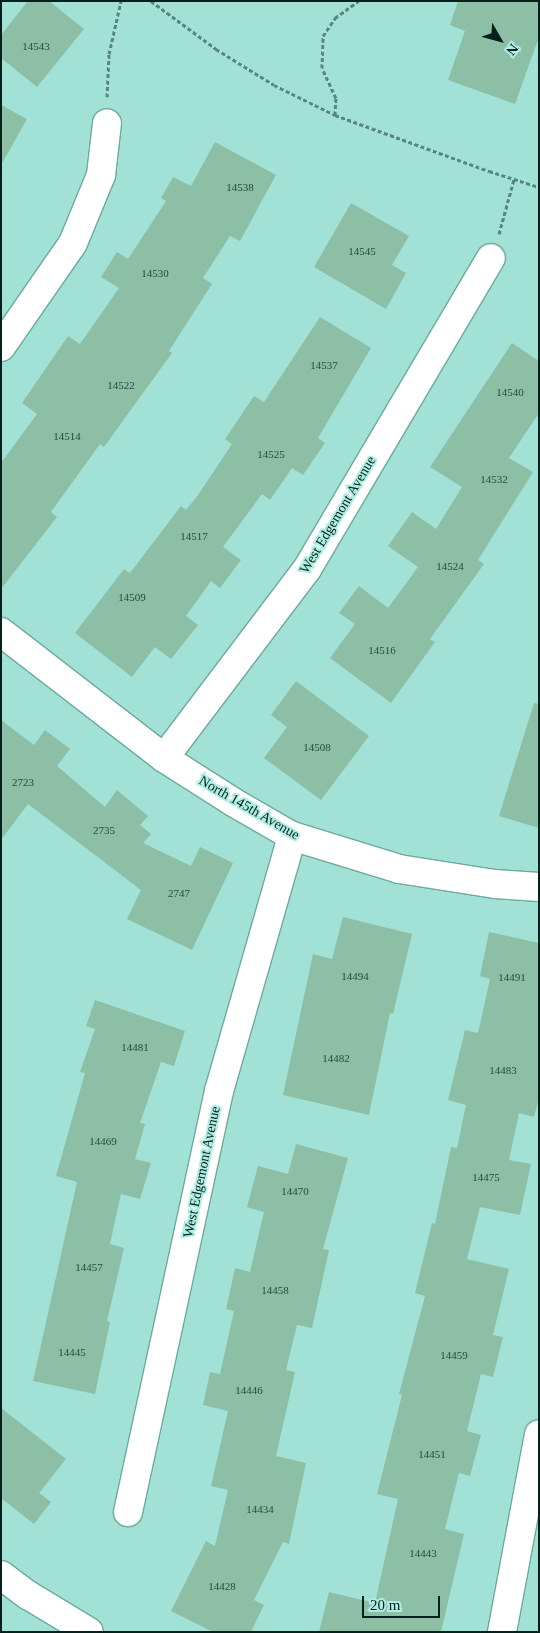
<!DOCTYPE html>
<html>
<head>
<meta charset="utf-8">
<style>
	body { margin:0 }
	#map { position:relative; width:540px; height:1633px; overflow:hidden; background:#a2e1d6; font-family:Georgia,serif }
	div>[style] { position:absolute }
	.building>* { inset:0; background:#8cbfa5 }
	.path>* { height:3px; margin-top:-1.5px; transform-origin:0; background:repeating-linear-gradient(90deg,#58867e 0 4px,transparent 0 6.5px) }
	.roads { filter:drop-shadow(1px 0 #6ca99e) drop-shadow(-1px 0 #6ca99e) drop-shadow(0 1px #6ca99e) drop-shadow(0 -1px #6ca99e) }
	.minor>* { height:28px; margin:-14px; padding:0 14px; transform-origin:14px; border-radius:14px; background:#fff }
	span { translate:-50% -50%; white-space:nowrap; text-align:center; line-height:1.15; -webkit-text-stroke:4px #afeee3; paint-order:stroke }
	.number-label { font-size:11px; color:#28483e }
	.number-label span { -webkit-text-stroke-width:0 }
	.street-label { font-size:14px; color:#06201c }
	.frame { position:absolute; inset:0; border:2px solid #06201c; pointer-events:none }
	.north { position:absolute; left:475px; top:15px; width:50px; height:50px; -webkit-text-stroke:4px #afeee3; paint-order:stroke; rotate:128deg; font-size:14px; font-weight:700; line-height:20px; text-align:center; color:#06201c }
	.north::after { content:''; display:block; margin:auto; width:18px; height:22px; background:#06201c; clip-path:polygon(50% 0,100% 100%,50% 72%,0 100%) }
	.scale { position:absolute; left:362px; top:1596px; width:78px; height:22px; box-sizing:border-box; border:2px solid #06201c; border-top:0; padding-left:6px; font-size:15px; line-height:18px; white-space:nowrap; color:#06201c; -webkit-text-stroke:4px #afeee3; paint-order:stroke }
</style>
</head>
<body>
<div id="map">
	<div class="building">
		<i style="clip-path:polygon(28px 1px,49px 1px,84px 29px,37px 87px,1px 58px,1px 35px)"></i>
		<i style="clip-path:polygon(458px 1px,539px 1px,539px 37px,515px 104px,448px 80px,465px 31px,450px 25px)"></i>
		<i style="clip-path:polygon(1px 105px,27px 119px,1px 165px)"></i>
		<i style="clip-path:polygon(215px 142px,276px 175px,240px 241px,230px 236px,203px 278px,212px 284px,169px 351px,172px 353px,104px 447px,100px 444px,51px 512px,57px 517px,1px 589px,1px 463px,37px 414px,22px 403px,68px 336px,80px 344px,119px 288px,101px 277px,117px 252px,128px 259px,166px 201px,161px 198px,173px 177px,191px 186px)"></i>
		<i style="clip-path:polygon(351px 203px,409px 236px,392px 265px,406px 273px,386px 309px,314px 267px)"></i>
		<i style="clip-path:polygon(320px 317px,371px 348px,318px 438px,325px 443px,303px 475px,292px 468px,270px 500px,262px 494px,223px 547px,241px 560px,220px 588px,211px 581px,186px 616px,198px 625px,171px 659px,155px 647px,132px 677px,75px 633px,124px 569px,130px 573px,181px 506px,186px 510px,198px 495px,232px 444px,225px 439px,254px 396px,264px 402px)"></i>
		<i style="clip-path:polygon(512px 343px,539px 361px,539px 413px,509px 458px,533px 472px,478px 560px,484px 564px,430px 639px,435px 642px,391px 703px,330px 658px,355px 624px,339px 613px,359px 586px,388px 608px,418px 567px,388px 546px,412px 512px,436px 529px,462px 487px,430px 467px)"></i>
		<i style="clip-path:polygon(296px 681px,369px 736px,321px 800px,264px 758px,287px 727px,271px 715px)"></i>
		<i style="clip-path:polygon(534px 703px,539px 704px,539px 828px,499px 816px)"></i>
		<i style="clip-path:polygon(1px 720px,34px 745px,45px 730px,70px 749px,57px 766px,105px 807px,117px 790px,148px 816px,140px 825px,151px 834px,143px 843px,191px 866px,200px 847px,233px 863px,192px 950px,127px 919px,141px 890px,28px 804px,1px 840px)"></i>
		<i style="clip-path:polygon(343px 917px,412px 934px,393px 1014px,390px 1013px,369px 1115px,283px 1095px,313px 954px,332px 959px)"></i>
		<i style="clip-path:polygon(489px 932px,539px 943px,539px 1098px,534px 1117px,519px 1113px,509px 1160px,531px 1164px,520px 1215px,480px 1207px,467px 1259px,509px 1269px,493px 1335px,503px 1337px,493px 1377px,481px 1374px,467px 1431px,481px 1435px,470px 1476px,459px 1473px,445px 1529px,464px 1534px,441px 1632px,319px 1632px,329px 1592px,375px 1603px,398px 1499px,377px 1494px,402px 1395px,399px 1394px,425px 1296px,415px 1293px,432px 1223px,435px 1224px,451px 1147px,457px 1148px,466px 1105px,448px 1100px,465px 1030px,478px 1033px,490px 979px,480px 976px)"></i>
		<i style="clip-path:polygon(95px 1000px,185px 1031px,174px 1066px,161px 1062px,140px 1123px,145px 1124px,135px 1159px,151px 1163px,140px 1199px,121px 1194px,110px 1244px,124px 1248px,107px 1321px,110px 1322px,95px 1394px,33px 1381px,77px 1182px,56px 1176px,85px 1073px,80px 1072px,95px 1029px,86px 1026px)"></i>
		<i style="clip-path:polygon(296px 1144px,348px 1158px,323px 1249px,329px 1250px,312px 1328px,297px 1325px,286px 1370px,295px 1372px,276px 1456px,306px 1463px,289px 1544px,283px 1542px,254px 1600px,264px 1605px,251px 1632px,213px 1632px,171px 1611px,206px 1541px,215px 1546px,228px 1490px,211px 1486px,228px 1411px,203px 1405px,210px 1372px,220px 1374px,234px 1311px,226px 1309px,235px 1268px,250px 1272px,264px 1212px,247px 1207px,258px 1166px,288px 1174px)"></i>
		<i style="clip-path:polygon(1px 1408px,66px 1459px,39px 1493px,51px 1502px,34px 1524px,1px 1498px)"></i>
	</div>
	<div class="path">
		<i style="left:151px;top:1px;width:81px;rotate:36.4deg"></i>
		<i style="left:216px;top:49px;width:68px;rotate:31.8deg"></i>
		<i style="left:274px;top:85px;width:68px;rotate:26.2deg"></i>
		<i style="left:335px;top:115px;width:164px;rotate:20deg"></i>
		<i style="left:489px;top:171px;width:52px;rotate:17.7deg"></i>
		<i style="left:107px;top:97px;width:43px;rotate:-87.3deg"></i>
		<i style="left:109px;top:54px;width:54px;rotate:-77.2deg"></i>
		<i style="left:335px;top:115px;width:17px;rotate:-87deg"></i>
		<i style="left:336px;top:98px;width:33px;rotate:-115deg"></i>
		<i style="left:322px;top:68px;width:32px;rotate:-88deg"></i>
		<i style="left:323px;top:36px;width:22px;rotate:-56deg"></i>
		<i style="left:335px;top:18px;width:29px;rotate:-36deg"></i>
		<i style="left:499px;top:234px;width:57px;rotate:-74.7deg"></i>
	</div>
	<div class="roads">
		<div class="minor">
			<i style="left:1px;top:347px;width:126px;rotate:-55.3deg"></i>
			<i style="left:73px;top:243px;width:74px;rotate:-67.6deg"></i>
			<i style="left:101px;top:175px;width:52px;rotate:-83.4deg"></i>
			<i style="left:1px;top:632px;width:206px;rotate:37.7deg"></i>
			<i style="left:164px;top:758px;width:82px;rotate:32.5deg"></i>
			<i style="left:233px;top:802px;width:68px;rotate:30deg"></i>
			<i style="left:292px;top:836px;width:112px;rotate:17.1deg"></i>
			<i style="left:399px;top:869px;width:97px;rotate:8.9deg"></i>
			<i style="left:495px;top:884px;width:44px;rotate:3.9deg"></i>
			<i style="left:164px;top:758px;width:237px;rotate:-52.9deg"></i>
			<i style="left:307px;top:569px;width:361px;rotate:-59.4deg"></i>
			<i style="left:128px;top:1512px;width:431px;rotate:-77.8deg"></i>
			<i style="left:219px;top:1091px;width:265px;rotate:-74deg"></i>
			<i style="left:1px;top:1575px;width:34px;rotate:37deg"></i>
			<i style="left:28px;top:1595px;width:71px;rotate:31.2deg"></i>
			<i style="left:502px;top:1632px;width:201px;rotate:-79.4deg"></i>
		</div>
	</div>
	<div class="number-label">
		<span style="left:36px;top:46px">14543</span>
		<span style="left:240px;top:187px">14538</span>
		<span style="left:362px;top:251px">14545</span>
		<span style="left:155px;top:273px">14530</span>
		<span style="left:324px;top:365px">14537</span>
		<span style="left:121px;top:385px">14522</span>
		<span style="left:510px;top:392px">14540</span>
		<span style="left:67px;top:436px">14514</span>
		<span style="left:271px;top:454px">14525</span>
		<span style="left:494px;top:479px">14532</span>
		<span style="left:194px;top:536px">14517</span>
		<span style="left:450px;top:566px">14524</span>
		<span style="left:132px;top:597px">14509</span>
		<span style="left:382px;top:650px">14516</span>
		<span style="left:317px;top:747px">14508</span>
		<span style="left:23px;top:782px">2723</span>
		<span style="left:104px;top:830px">2735</span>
		<span style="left:179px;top:893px">2747</span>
		<span style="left:355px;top:976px">14494</span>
		<span style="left:512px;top:977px">14491</span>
		<span style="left:135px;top:1047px">14481</span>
		<span style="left:336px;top:1058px">14482</span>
		<span style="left:503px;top:1070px">14483</span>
		<span style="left:103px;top:1141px">14469</span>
		<span style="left:486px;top:1177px">14475</span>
		<span style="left:295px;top:1191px">14470</span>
		<span style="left:89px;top:1267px">14457</span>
		<span style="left:275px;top:1290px">14458</span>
		<span style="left:72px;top:1352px">14445</span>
		<span style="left:454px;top:1355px">14459</span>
		<span style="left:249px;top:1390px">14446</span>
		<span style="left:432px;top:1454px">14451</span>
		<span style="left:260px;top:1509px">14434</span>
		<span style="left:423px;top:1553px">14443</span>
		<span style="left:222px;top:1586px">14428</span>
	</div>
	<div class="street-label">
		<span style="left:338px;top:515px;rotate:-59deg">West Edgemont Avenue</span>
		<span style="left:249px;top:808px;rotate:30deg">North 145th Avenue</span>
		<span style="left:202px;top:1172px;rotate:-78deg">West Edgemont Avenue</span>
	</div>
	<div class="frame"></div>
	<div class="north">N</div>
	<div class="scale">20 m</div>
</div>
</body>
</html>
